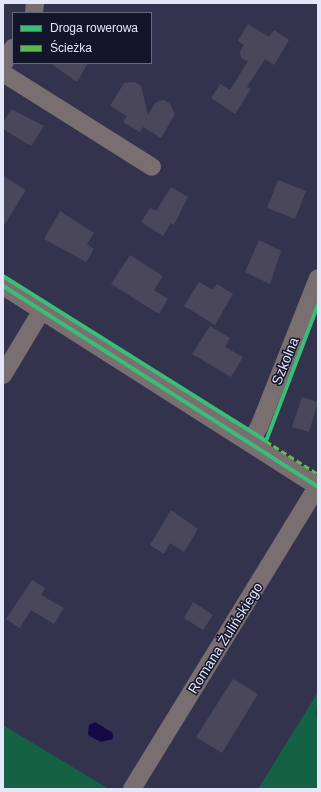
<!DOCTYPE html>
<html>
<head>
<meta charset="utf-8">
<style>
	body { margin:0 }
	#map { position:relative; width:321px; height:792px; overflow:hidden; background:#33334e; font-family:Helvetica,sans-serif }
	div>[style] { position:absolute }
	.green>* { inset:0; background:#156144 }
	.water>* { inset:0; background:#140848 }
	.building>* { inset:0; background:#4a475d }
	.minor>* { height:18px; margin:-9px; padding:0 9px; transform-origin:9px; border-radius:9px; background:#7a6f70 }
	.quiet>* { height:3px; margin-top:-1.5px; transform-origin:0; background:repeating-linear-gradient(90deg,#5cbc4b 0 6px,transparent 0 9px) }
	.cycleway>* { height:4px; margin:-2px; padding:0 2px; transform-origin:2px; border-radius:2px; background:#3abd76 }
	span { translate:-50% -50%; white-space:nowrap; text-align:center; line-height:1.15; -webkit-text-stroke:3px #13152b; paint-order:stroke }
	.street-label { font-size:14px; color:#e4e7fa }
	.frame { position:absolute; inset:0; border:4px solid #e4e7fa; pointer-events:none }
	.legend { position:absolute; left:12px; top:12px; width:140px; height:52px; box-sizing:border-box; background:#13152b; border:1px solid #67697e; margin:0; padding:5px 7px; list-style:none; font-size:12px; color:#e4e7fa }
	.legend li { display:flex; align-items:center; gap:8px; height:20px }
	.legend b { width:20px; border:1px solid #67697e }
</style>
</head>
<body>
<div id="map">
	<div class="green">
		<i style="clip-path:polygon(318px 692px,316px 716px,318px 718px,318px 789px,258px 789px)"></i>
		<i style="clip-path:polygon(3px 725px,109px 789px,3px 789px)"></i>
	</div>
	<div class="water">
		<i style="clip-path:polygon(95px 722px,113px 733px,113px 739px,101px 742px,88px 735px,89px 725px)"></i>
	</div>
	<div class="building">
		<i style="clip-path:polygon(248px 24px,269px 37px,274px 30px,289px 40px,274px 65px,265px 59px,247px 87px,251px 89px,235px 114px,211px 98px,220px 84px,230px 90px,248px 61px,241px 58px,240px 51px,244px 45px,238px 41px)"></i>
		<i style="clip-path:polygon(50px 63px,88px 63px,77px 82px)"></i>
		<i style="clip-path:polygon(135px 82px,141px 86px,148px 115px,156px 102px,164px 100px,170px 104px,175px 114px,161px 138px,143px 127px,140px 132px,123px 122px,127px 116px,110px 106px,124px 83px)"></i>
		<i style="clip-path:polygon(11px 109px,44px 126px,31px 146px,3px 129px,3px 123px)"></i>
		<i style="clip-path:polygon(3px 176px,26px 190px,3px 227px)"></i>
		<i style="clip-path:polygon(278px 180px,306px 191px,295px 219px,267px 208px)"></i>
		<i style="clip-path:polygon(171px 187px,188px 197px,174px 225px,171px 223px,163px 236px,141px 222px,150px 208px,156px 211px)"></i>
		<i style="clip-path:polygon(60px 211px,94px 233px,87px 244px,94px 249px,86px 262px,44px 239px)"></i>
		<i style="clip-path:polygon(259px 240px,281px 251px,270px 284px,245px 272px)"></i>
		<i style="clip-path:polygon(130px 255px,163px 276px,154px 290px,168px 299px,159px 314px,111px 284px)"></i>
		<i style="clip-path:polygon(199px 282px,213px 290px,217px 284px,233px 294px,215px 325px,184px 306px)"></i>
		<i style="clip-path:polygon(210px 326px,230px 338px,225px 347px,243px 357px,231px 377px,192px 354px)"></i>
		<i style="clip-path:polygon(302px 397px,318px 402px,309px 432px,292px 427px)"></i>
		<i style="clip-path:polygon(171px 510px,198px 529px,184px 552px,170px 543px,164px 554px,150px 545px)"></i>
		<i style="clip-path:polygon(32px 580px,45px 588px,41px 595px,64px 608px,54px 624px,31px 610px,20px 628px,6px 619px)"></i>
		<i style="clip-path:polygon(193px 602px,213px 615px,203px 630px,184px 618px)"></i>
		<i style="clip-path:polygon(233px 679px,258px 694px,222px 753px,196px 737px)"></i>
	</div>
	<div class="minor">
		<i style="left:34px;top:13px;width:10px;rotate:-84deg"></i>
		<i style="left:3px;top:65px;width:20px;rotate:-60deg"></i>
		<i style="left:3px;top:73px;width:176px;rotate:32.2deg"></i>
		<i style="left:3px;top:286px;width:374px;rotate:32.5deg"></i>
		<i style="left:3px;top:375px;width:76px;rotate:-59deg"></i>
		<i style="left:250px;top:442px;width:17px;rotate:-59deg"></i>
		<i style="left:259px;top:427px;width:160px;rotate:-68.4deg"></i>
		<i style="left:132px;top:789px;width:356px;rotate:-58.5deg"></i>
	</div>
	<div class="quiet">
		<i style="left:266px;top:441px;width:62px;rotate:32.4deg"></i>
	</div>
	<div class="cycleway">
		<i style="left:3px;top:276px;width:310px;rotate:32.1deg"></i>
		<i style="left:266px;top:441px;width:146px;rotate:-69.1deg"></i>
		<i style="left:3px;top:286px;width:374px;rotate:32.5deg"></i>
	</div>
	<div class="street-label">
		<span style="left:285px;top:361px;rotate:-68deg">Szkolna</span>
		<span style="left:225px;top:638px;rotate:-58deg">Romana Żulińskiego</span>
	</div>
	<div class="frame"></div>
	<ul class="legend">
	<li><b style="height:5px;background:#3abd76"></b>Droga rowerowa</li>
	<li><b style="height:5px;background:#5cbc4b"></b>Ścieżka</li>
	</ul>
</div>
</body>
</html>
